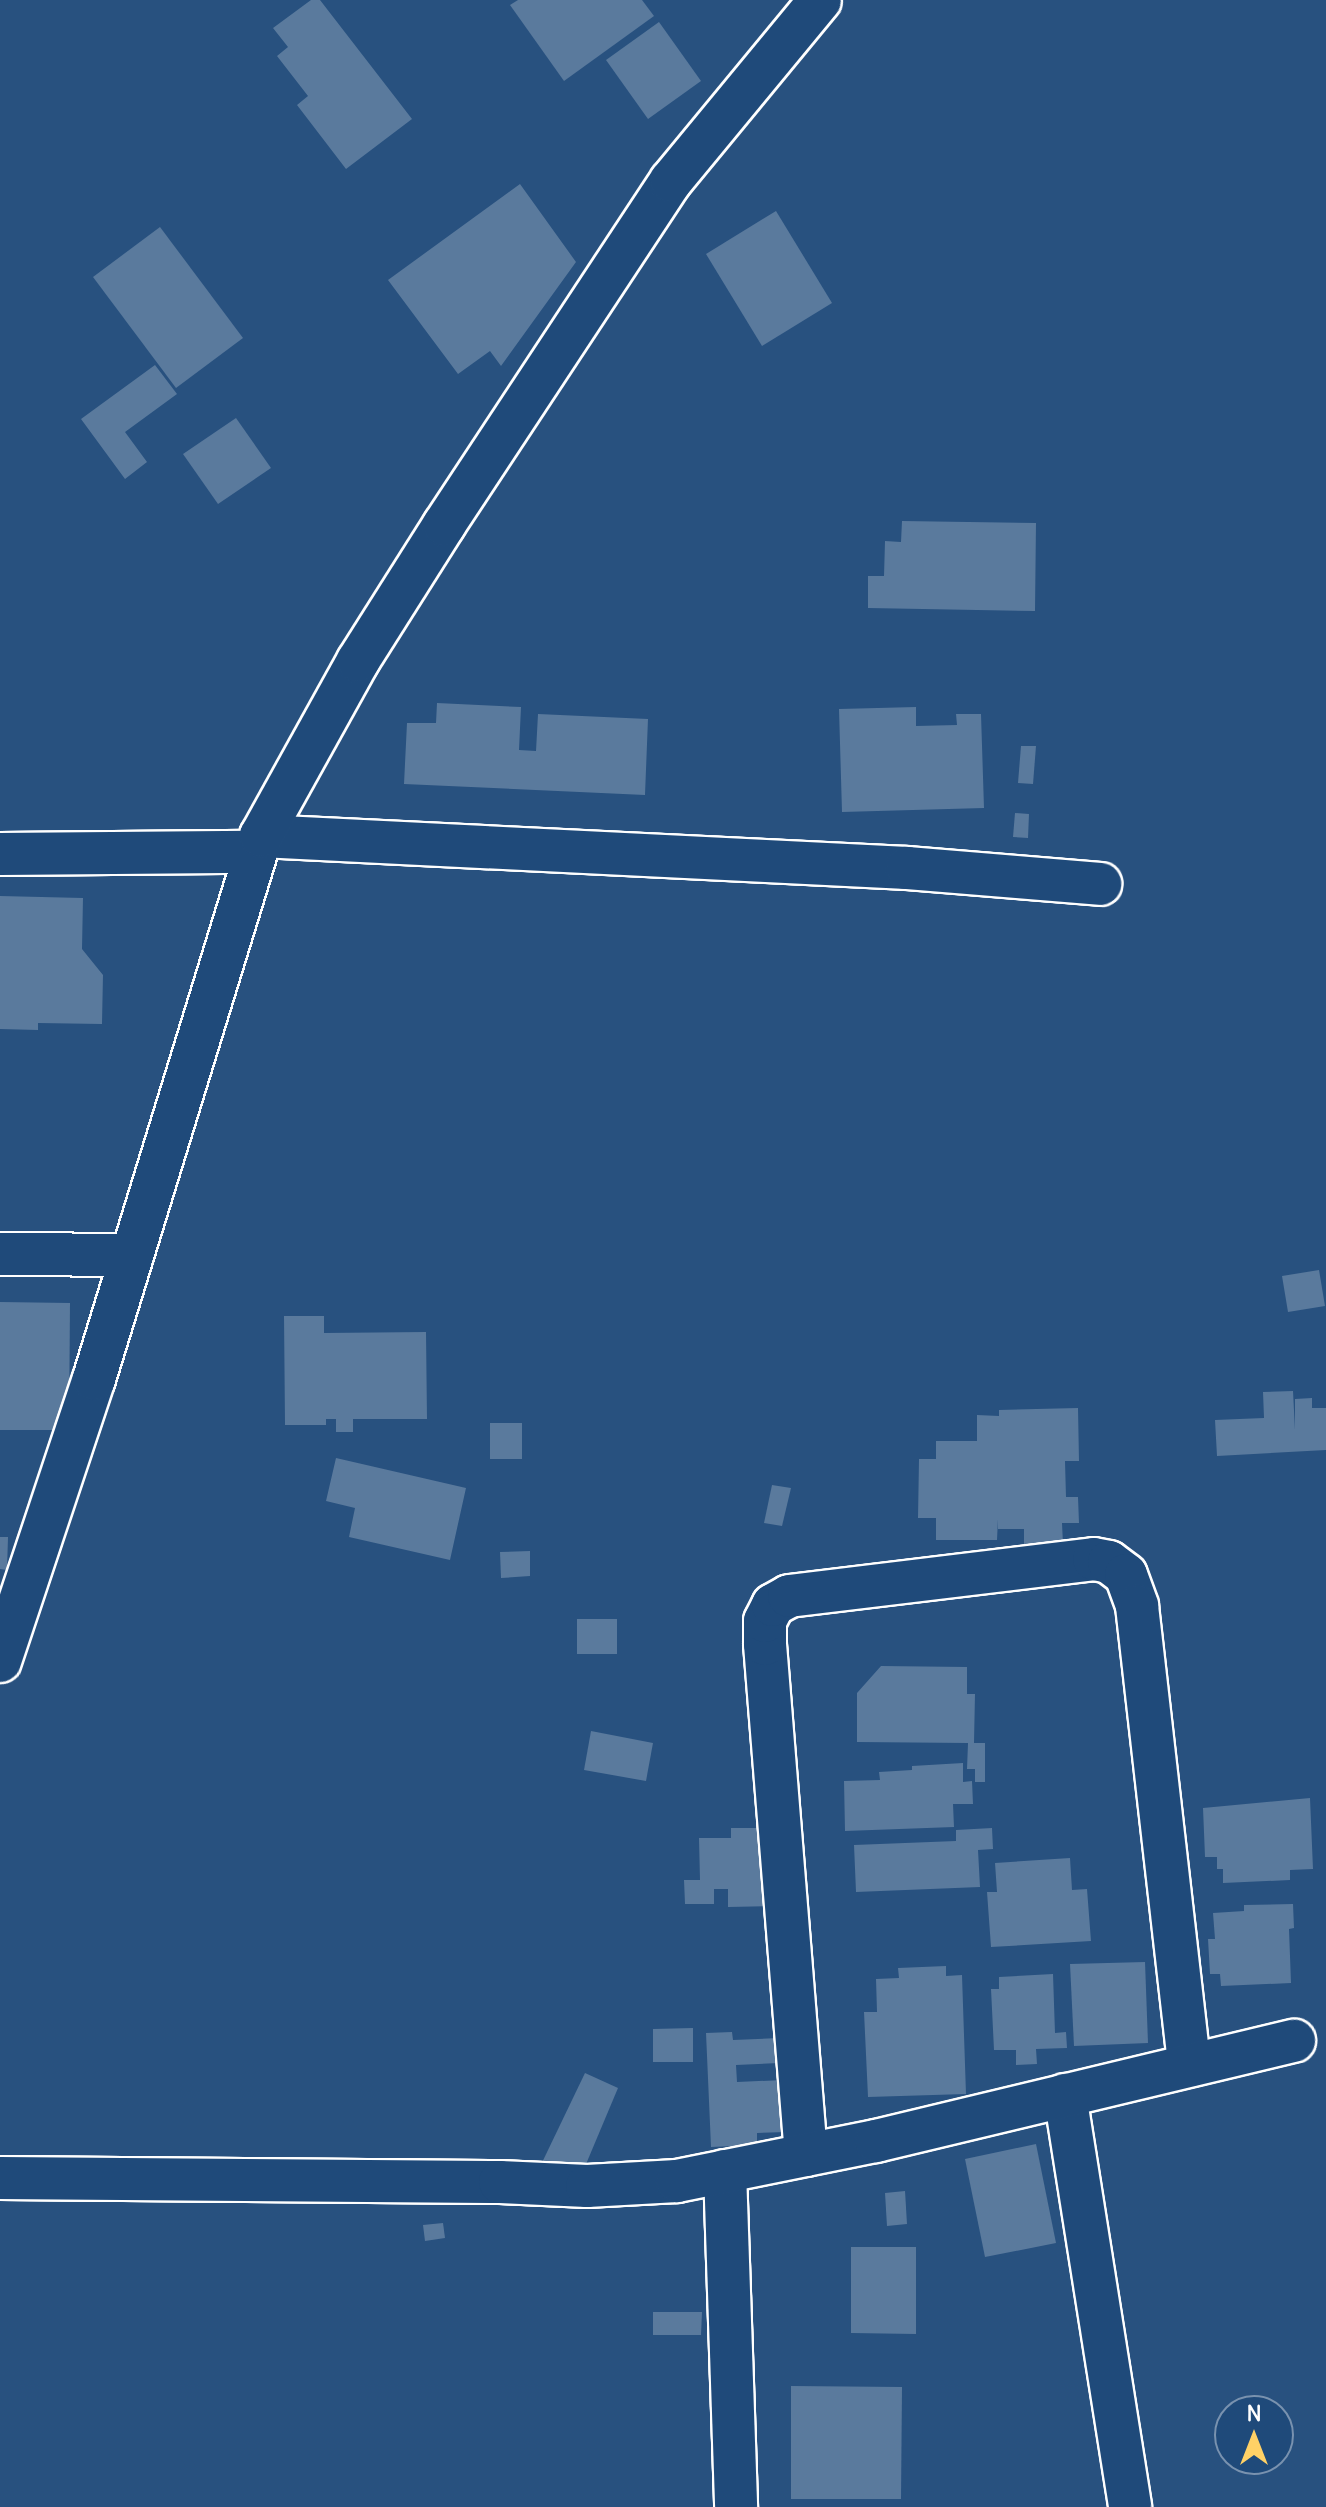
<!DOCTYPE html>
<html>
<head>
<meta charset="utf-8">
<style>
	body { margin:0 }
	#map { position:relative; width:1326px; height:2507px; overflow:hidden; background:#28517f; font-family:Delius,sans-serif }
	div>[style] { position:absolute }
	.building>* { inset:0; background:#5a7a9d }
	.roads { filter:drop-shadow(2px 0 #fff) drop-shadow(-2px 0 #fff) drop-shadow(0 2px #fff) drop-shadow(0 -2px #fff) }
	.street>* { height:42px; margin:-21px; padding:0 21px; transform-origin:21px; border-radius:21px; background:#1f4a7a }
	span { translate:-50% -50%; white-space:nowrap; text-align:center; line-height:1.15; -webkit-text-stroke:6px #1f4a7a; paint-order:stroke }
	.north { position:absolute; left:1214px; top:2395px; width:80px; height:80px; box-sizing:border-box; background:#1f4a7a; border:2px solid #7992af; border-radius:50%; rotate:0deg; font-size:22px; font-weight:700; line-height:32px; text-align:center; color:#fff }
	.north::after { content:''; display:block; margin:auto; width:28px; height:36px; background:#ffd166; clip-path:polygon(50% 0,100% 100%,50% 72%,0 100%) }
</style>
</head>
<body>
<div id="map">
	<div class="building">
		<i style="clip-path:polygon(311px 0,320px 0,412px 119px,346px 169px,297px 105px,308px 96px,277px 56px,288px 47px,273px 28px)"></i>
		<i style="clip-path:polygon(518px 0,642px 0,654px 16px,564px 81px,510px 5px)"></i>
		<i style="clip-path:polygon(659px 22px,701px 81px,648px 119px,606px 60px)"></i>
		<i style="clip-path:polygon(520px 184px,576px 262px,501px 366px,490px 351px,458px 374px,388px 280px)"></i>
		<i style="clip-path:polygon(776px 211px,832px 303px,762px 346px,706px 254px)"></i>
		<i style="clip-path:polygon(160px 227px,243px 338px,176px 388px,93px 277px)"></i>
		<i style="clip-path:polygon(155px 365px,177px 394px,125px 432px,147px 462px,125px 479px,81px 419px)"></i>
		<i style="clip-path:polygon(236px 418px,271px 468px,218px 504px,183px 454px)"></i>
		<i style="clip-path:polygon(902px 521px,1036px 523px,1035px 611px,868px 608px,868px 576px,884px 576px,885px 541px,901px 542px)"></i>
		<i style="clip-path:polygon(437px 703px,521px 707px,519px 750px,536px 751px,538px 714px,648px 719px,645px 795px,404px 784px,407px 723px,436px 723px)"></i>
		<i style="clip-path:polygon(916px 707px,916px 726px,957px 725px,956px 714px,981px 714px,984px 808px,842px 812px,839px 709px)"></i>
		<i style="clip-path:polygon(1021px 746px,1036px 746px,1033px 784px,1018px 783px)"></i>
		<i style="clip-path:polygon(1015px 813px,1029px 814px,1028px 838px,1013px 837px)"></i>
		<i style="clip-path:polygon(0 896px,83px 898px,82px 949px,103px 975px,102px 1024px,38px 1023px,38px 1030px,0 1029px)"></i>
		<i style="clip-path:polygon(1319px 1270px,1325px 1306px,1288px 1312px,1282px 1276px)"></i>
		<i style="clip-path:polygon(0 1302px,70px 1303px,69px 1430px,0 1430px)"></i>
		<i style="clip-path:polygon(284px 1316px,324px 1316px,324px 1333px,426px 1332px,427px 1419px,353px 1419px,353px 1432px,336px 1432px,336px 1419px,326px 1419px,326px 1425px,285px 1425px)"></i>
		<i style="clip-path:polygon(1293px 1391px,1295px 1430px,1295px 1399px,1312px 1398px,1312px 1408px,1326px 1408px,1326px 1450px,1217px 1456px,1215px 1420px,1264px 1418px,1263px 1392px)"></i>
		<i style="clip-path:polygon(1078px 1408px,1079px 1461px,1065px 1461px,1066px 1497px,1078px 1497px,1079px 1523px,1062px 1523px,1063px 1544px,1024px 1546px,1024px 1529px,998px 1529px,998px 1519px,997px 1540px,936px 1540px,936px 1518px,918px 1518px,919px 1459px,936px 1459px,936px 1441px,977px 1441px,977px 1415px,999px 1416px,999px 1410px)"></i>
		<i style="clip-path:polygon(490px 1423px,522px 1423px,522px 1459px,490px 1459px)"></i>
		<i style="clip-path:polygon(336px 1458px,466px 1488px,450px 1560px,349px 1537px,355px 1508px,326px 1501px)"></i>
		<i style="clip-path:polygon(772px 1485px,791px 1488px,782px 1526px,764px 1523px)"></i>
		<i style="clip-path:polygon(0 1537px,8px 1537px,7px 1570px,0 1569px)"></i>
		<i style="clip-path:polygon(530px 1551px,530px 1576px,501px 1578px,500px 1552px)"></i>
		<i style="clip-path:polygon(577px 1619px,617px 1619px,617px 1654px,577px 1654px)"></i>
		<i style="clip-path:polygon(881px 1666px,967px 1667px,967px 1694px,975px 1694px,974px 1743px,985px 1743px,985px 1782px,975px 1782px,975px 1769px,967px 1769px,968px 1743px,857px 1742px,857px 1693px)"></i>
		<i style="clip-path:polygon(591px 1731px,653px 1743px,646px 1781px,584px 1770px)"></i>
		<i style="clip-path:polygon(963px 1763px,963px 1782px,972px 1781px,973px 1804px,953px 1804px,954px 1827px,845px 1831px,844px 1781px,880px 1780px,879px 1772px,912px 1770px,912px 1766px)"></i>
		<i style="clip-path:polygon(1310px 1798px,1313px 1869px,1290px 1870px,1290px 1880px,1223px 1883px,1223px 1869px,1217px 1869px,1217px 1857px,1205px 1857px,1203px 1808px)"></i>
		<i style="clip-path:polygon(731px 1828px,762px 1828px,780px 1906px,728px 1907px,728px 1889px,714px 1889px,714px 1904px,685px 1904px,684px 1880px,700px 1880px,699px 1838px,731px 1838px)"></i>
		<i style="clip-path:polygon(992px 1828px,993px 1849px,978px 1850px,980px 1887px,856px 1892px,854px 1845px,956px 1841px,956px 1830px)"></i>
		<i style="clip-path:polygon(1070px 1858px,1072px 1890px,1087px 1889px,1091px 1941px,991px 1947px,987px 1892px,997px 1892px,995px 1863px)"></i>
		<i style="clip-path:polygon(1293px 1904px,1294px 1928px,1289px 1929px,1291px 1983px,1221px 1986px,1220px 1974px,1210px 1974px,1208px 1939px,1215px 1939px,1213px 1913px,1244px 1911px,1244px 1905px)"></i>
		<i style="clip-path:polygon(1145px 1962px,1148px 2043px,1074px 2046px,1070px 1964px)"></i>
		<i style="clip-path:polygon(946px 1966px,946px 1976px,962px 1975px,966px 2094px,868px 2097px,864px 2012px,877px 2012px,876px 1979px,899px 1978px,898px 1968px)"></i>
		<i style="clip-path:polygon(1053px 1974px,1055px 2033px,1066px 2032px,1067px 2048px,1036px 2049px,1037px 2064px,1016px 2065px,1016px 2050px,994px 2050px,991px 1989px,999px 1989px,999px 1977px)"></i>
		<i style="clip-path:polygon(693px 2028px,693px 2062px,653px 2062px,653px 2029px)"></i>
		<i style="clip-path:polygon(732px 2032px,733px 2040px,779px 2038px,779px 2063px,736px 2065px,737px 2082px,784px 2080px,787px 2132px,757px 2133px,757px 2145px,711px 2147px,706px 2033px)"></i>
		<i style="clip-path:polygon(585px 2073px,618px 2088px,581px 2176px,537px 2173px)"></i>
		<i style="clip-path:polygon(1036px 2144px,1056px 2243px,985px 2257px,965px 2159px)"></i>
		<i style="clip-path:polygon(905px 2191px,907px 2224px,887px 2226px,885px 2193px)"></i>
		<i style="clip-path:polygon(443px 2223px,445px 2238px,425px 2241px,423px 2225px)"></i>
		<i style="clip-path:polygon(851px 2247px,916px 2247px,916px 2334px,851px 2333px)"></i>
		<i style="clip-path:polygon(653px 2312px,702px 2312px,701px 2335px,653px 2335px)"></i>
		<i style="clip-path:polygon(791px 2386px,902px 2387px,901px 2499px,791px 2499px)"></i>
	</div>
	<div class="roads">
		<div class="street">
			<i style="left:261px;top:836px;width:647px;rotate:2.84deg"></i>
			<i style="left:907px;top:868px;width:194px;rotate:4.7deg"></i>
			<i style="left:0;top:854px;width:253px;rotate:-0.5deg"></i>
			<i style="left:0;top:1254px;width:132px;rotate:0.4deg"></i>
			<i style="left:0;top:1661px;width:297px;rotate:-71.6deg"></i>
			<i style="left:94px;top:1379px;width:568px;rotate:-72.9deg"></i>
			<i style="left:261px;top:836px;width:200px;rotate:-61deg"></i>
			<i style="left:358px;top:661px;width:161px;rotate:-57.7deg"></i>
			<i style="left:444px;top:525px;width:412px;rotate:-56.6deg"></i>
			<i style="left:671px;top:181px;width:234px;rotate:-50.5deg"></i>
			<i style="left:1065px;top:2095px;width:417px;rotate:81deg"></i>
			<i style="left:806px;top:2155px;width:513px;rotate:-94.59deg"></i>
			<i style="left:765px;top:1644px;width:23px;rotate:-90deg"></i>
			<i style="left:765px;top:1621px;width:18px;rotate:-63deg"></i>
			<i style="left:773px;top:1605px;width:18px;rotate:-29deg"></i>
			<i style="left:789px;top:1596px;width:307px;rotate:-6.9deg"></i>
			<i style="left:1094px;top:1559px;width:15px;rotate:11deg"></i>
			<i style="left:1109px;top:1562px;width:21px;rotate:37deg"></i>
			<i style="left:1126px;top:1575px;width:33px;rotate:70deg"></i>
			<i style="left:1137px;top:1606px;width:462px;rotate:83.5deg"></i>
			<i style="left:725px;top:2171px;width:336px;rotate:88.1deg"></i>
			<i style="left:0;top:2178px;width:500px;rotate:0.46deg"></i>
			<i style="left:500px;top:2182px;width:87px;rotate:2.6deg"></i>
			<i style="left:587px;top:2186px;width:90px;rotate:-3.2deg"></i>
			<i style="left:677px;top:2181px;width:203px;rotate:-11.4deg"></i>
			<i style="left:876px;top:2141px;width:430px;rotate:-13.5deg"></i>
		</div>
	</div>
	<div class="north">N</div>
</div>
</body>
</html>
